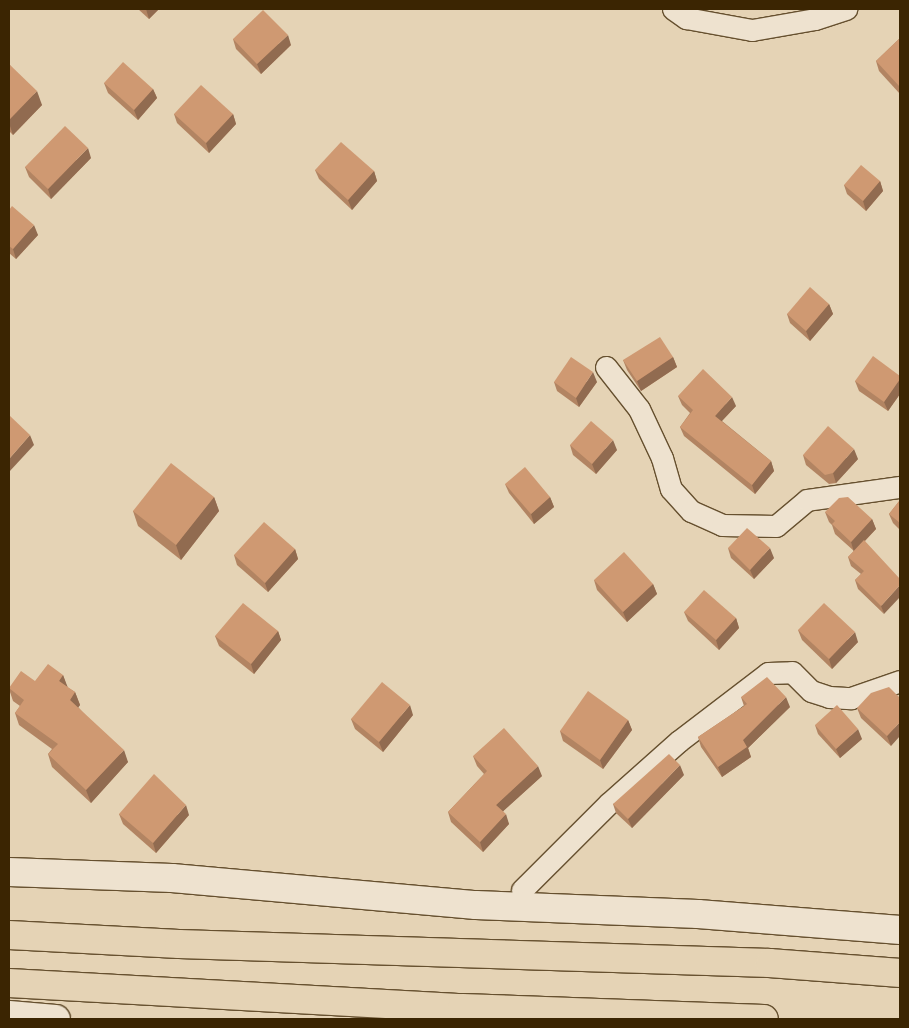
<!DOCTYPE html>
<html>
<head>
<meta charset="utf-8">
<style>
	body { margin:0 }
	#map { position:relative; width:909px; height:1028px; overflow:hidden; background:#e5d3b5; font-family:"IM FELL Double Pica",serif }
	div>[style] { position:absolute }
	.roads { filter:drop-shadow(1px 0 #66502f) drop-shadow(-1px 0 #66502f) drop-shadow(0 1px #66502f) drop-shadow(0 -1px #66502f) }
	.minor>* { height:21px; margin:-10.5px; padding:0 10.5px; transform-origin:10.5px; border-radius:10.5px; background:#eee2cf }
	.tertiary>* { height:28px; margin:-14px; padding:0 14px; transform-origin:14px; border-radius:14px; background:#eee2cf }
	.trunk>* { height:28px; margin:-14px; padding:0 14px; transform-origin:14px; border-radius:14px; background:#e5d3b5 }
	.wall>* { inset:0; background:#b28462 }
	.shaded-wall>* { inset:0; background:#916b50 }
	.building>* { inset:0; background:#cf9972 }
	span { translate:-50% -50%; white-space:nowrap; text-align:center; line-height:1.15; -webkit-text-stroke:4px #eee2cf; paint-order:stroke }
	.frame { position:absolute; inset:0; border:10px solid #3b2502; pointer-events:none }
</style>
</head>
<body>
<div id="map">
	<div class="roads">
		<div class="minor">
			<i style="left:673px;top:9px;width:16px;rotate:35deg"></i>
			<i style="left:686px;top:18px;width:67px;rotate:10.3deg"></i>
			<i style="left:752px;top:30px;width:64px;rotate:-9.9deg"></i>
			<i style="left:815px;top:19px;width:33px;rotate:-18deg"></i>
			<i style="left:606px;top:367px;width:53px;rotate:51.8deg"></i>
			<i style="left:639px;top:409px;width:54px;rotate:64.9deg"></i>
			<i style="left:662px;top:458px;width:32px;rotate:74deg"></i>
			<i style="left:671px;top:489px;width:30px;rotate:48deg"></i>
			<i style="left:691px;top:511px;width:34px;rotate:24deg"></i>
			<i style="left:722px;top:525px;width:54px;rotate:1.1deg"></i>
			<i style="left:776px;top:526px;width:40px;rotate:-40deg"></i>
			<i style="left:807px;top:500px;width:94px;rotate:-8deg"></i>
			<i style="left:522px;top:890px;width:122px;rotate:-45deg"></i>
			<i style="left:608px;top:804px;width:95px;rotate:-41.6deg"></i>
			<i style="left:679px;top:741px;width:112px;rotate:-37.4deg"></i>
			<i style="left:768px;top:673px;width:24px;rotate:-2deg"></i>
			<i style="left:792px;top:672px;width:27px;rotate:45deg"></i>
			<i style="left:811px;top:691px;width:19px;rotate:18deg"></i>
			<i style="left:829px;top:697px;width:22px;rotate:3deg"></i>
			<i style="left:851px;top:698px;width:52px;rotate:-19.1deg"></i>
		</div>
		<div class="tertiary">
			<i style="left:9px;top:872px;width:163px;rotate:2.1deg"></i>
			<i style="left:172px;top:878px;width:305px;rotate:5.1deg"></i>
			<i style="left:476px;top:905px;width:222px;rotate:2.3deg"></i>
			<i style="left:698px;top:914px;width:203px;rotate:4.5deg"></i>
			<i style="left:9px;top:1015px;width:47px;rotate:4.9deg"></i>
		</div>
		<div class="trunk">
			<i style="left:9px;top:935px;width:170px;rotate:3deg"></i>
			<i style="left:179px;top:944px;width:591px;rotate:1.84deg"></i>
			<i style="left:770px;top:963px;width:130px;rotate:4.4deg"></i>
			<i style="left:9px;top:983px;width:454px;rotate:3.2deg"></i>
			<i style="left:462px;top:1008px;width:302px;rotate:2.1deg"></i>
		</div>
	</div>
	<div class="wall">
		<i style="clip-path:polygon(138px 9px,159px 9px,149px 19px)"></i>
		<i style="clip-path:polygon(900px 38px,900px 94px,879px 71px,876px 61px)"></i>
		<i style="clip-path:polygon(233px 39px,291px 45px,261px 74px,236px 49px)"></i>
		<i style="clip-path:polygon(9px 64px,42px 105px,13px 135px,9px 131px)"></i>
		<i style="clip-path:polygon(104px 83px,153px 89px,157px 98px,138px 120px,108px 93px)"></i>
		<i style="clip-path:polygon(174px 114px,233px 114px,236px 124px,209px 153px,177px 123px)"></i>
		<i style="clip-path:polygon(91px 158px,51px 199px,29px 177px,25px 167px)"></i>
		<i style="clip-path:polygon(315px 170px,374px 171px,377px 181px,352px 210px,319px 179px)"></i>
		<i style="clip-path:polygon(880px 181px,883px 191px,866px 211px,847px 194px,844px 185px)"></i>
		<i style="clip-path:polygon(9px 210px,38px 235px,16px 259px,9px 253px)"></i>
		<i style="clip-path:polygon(829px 304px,833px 314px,810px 341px,790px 323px,787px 314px)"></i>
		<i style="clip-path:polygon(673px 357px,677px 367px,641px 391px,627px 370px,623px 360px)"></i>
		<i style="clip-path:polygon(900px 376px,900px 394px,888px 411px,859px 391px,855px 381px)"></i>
		<i style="clip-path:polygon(554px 382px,597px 382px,579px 407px,557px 391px)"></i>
		<i style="clip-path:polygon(678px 396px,736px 406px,722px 421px,771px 461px,774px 471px,755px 494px,684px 436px,680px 427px,690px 413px,682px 405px)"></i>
		<i style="clip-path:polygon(570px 445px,617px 450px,596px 474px,573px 455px)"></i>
		<i style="clip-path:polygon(803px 455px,858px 459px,836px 483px,829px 484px,806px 465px)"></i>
		<i style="clip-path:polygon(505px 484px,550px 497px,554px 507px,534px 524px,509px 493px)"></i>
		<i style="clip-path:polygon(214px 497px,219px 511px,181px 560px,138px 526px,133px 511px)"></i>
		<i style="clip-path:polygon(900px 500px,900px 530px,893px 523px,889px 514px)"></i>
		<i style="clip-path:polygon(825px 512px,872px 519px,876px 529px,865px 541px,884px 614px,858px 589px,855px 580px,861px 574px,851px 566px,848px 557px,854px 551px,835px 534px,832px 525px,829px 522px)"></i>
		<i style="clip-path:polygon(728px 548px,774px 558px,754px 579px,731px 558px)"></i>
		<i style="clip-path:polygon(295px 549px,298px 559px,268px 592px,237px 565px,234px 555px)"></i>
		<i style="clip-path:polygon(594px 580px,653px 584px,657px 594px,627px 622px,597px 590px)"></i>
		<i style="clip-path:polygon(684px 612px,736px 618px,739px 628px,719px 650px,688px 621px)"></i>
		<i style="clip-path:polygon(798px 630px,858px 642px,832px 669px,802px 640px)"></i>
		<i style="clip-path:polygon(278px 631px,281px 640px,254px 674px,219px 646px,215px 636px)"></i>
		<i style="clip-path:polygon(63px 675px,67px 687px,75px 692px,80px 705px,78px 707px,128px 762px,91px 803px,52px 767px,48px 754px,52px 749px,19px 725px,15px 713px,20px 706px,13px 701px,9px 689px,9px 688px)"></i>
		<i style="clip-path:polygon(741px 697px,790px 707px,748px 748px,751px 757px,722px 777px,701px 747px,698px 737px,744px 706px)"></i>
		<i style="clip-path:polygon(900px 698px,891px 746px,861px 718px,857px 708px)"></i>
		<i style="clip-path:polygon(413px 715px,383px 752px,355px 729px,351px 719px)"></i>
		<i style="clip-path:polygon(628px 720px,632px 730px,603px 769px,563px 741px,560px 731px)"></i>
		<i style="clip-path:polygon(815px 725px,862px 739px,840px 758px,818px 734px)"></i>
		<i style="clip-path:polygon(473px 756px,542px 776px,503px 811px,509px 824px,483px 852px,451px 822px,448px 812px,484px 774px,477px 766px)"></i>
		<i style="clip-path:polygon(684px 775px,632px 828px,616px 813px,613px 804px)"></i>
		<i style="clip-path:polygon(119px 814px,189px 815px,156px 853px,123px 824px)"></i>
	</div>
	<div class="shaded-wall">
		<i style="clip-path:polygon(146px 9px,159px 9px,149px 19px)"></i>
		<i style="clip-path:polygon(288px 35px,291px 45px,261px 74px,257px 64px)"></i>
		<i style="clip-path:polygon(153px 89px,157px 98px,138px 120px,134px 110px)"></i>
		<i style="clip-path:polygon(37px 91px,42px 105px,13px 135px,9px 123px,9px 120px)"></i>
		<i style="clip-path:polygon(233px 114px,236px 124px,209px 153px,206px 143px)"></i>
		<i style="clip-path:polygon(88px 148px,91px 158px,51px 199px,48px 189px)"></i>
		<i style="clip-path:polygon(374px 171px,377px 181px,352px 210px,348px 200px)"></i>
		<i style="clip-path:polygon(880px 181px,883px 191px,866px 211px,863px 201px)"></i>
		<i style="clip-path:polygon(34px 225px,38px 235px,16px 259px,13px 249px)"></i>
		<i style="clip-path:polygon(829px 304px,833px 314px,810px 341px,806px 331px)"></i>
		<i style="clip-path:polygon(673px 357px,677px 367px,641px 391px,637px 381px)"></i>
		<i style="clip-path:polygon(593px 372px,597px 382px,579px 407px,576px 398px)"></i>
		<i style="clip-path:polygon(900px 379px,900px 394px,888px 411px,884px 402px)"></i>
		<i style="clip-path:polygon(732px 397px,736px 406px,718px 425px,715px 416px)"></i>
		<i style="clip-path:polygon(30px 435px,34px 445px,9px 472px,9px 459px)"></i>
		<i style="clip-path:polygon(613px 440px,617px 450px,596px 474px,592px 464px)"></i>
		<i style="clip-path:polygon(854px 449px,858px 459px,836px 483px,833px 473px)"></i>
		<i style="clip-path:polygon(771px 461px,774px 471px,755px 494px,752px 485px)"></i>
		<i style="clip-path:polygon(214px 497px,219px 511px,181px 560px,176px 545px)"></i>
		<i style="clip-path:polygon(550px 497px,554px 507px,534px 524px,531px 514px)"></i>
		<i style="clip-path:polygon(872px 519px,876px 529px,854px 552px,851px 542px)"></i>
		<i style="clip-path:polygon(770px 548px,774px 558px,754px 579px,750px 570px)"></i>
		<i style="clip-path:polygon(295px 549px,298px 559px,268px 592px,265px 583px)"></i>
		<i style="clip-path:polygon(653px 584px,657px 594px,627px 622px,623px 612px)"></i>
		<i style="clip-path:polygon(900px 585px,900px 597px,884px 614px,881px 606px)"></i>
		<i style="clip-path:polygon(736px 618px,739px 628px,719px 650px,716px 640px)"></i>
		<i style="clip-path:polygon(278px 631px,281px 640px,254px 674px,251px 664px)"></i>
		<i style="clip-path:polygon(855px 632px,858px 642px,832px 669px,829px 659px)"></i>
		<i style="clip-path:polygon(63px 675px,68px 688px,59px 681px)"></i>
		<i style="clip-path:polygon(75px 692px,80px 705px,75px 712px,70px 700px)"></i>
		<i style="clip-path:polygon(786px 697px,790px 707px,748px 748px,751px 757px,722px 777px,718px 767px,743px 740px)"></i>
		<i style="clip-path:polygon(410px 705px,413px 715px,383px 752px,379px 742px)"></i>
		<i style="clip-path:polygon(628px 720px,632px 730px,603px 769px,600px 760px)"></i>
		<i style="clip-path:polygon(900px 722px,900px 736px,891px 746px,887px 736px)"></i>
		<i style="clip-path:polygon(858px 729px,862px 739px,840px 758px,836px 749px)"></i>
		<i style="clip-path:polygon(124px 750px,128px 762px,91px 803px,86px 790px)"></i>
		<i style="clip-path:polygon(680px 765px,684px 775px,632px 828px,628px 819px)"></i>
		<i style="clip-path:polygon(538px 766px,542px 776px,499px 815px,496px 805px)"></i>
		<i style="clip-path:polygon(186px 805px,189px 815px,156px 853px,153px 843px)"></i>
		<i style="clip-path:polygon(506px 814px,509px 824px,483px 852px,480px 842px)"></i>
	</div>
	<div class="building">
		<i style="clip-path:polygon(263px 10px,288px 35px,257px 64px,233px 39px)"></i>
		<i style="clip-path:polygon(900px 38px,900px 87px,876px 61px)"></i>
		<i style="clip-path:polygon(123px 62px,153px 89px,134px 110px,104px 83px)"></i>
		<i style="clip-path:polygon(9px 64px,37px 91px,9px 120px)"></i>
		<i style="clip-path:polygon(201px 85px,233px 114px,206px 143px,174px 114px)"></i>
		<i style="clip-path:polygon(65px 126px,88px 148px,48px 189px,25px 167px)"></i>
		<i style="clip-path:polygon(341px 142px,374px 171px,348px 200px,315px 170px)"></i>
		<i style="clip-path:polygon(861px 165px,880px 181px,863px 201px,844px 185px)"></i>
		<i style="clip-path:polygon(12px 206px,34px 225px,13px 249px,9px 246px,9px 210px)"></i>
		<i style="clip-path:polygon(810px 287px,829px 304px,806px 331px,787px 314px)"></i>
		<i style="clip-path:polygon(660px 337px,673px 357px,637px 381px,623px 360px)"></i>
		<i style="clip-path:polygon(873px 356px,900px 376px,900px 379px,884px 402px,855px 381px)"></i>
		<i style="clip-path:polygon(571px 357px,593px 372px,576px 398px,554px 382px)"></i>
		<i style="clip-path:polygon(703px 369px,732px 397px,715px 416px,771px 461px,752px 485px,680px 427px,693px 410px,678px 396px)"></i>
		<i style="clip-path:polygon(9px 415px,30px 435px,9px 459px)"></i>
		<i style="clip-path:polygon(591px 421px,613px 440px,592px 464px,570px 445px)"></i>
		<i style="clip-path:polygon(828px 426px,854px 449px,833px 473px,825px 475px,803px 455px)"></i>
		<i style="clip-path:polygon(171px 463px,214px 497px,176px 545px,133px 511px)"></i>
		<i style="clip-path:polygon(525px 467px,550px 497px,531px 514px,505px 484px)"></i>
		<i style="clip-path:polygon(848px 497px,872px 519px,851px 542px,832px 524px,835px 521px,825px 512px,839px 498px)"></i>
		<i style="clip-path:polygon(900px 500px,900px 523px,889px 514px)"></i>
		<i style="clip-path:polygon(264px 522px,295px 549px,265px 583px,234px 555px)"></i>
		<i style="clip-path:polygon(747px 528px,770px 548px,750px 570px,728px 548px)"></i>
		<i style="clip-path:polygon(864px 540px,900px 579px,900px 585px,881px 606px,855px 580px,864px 571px,848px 557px)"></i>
		<i style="clip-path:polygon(624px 552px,653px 584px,623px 612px,594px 580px)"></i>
		<i style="clip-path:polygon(704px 590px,736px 618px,716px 640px,684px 612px)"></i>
		<i style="clip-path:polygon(243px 603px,278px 631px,251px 664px,215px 636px)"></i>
		<i style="clip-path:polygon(824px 603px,855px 632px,829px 659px,798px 630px)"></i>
		<i style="clip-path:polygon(48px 664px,63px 675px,59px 681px,75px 692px,70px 700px,124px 750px,86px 790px,48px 754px,58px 744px,15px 713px,24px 700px,9px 688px,21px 671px,35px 681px)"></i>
		<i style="clip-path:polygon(767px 677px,786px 697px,743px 740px,747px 747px,718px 767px,698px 737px,747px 704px,741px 697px)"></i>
		<i style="clip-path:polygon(382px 682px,410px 705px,379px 742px,351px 719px)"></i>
		<i style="clip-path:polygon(889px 687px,900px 698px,900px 722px,887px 736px,857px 708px,871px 693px)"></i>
		<i style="clip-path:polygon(588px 691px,628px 720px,600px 760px,560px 731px)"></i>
		<i style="clip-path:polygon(837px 705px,858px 729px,836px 749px,815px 725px)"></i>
		<i style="clip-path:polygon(504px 728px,538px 766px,496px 805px,506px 814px,480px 842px,448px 812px,487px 771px,473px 756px)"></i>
		<i style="clip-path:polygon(669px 754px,680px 765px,628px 819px,613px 804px)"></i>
		<i style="clip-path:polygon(154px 774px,186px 805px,153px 843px,119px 814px)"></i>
	</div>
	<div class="frame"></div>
</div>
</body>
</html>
